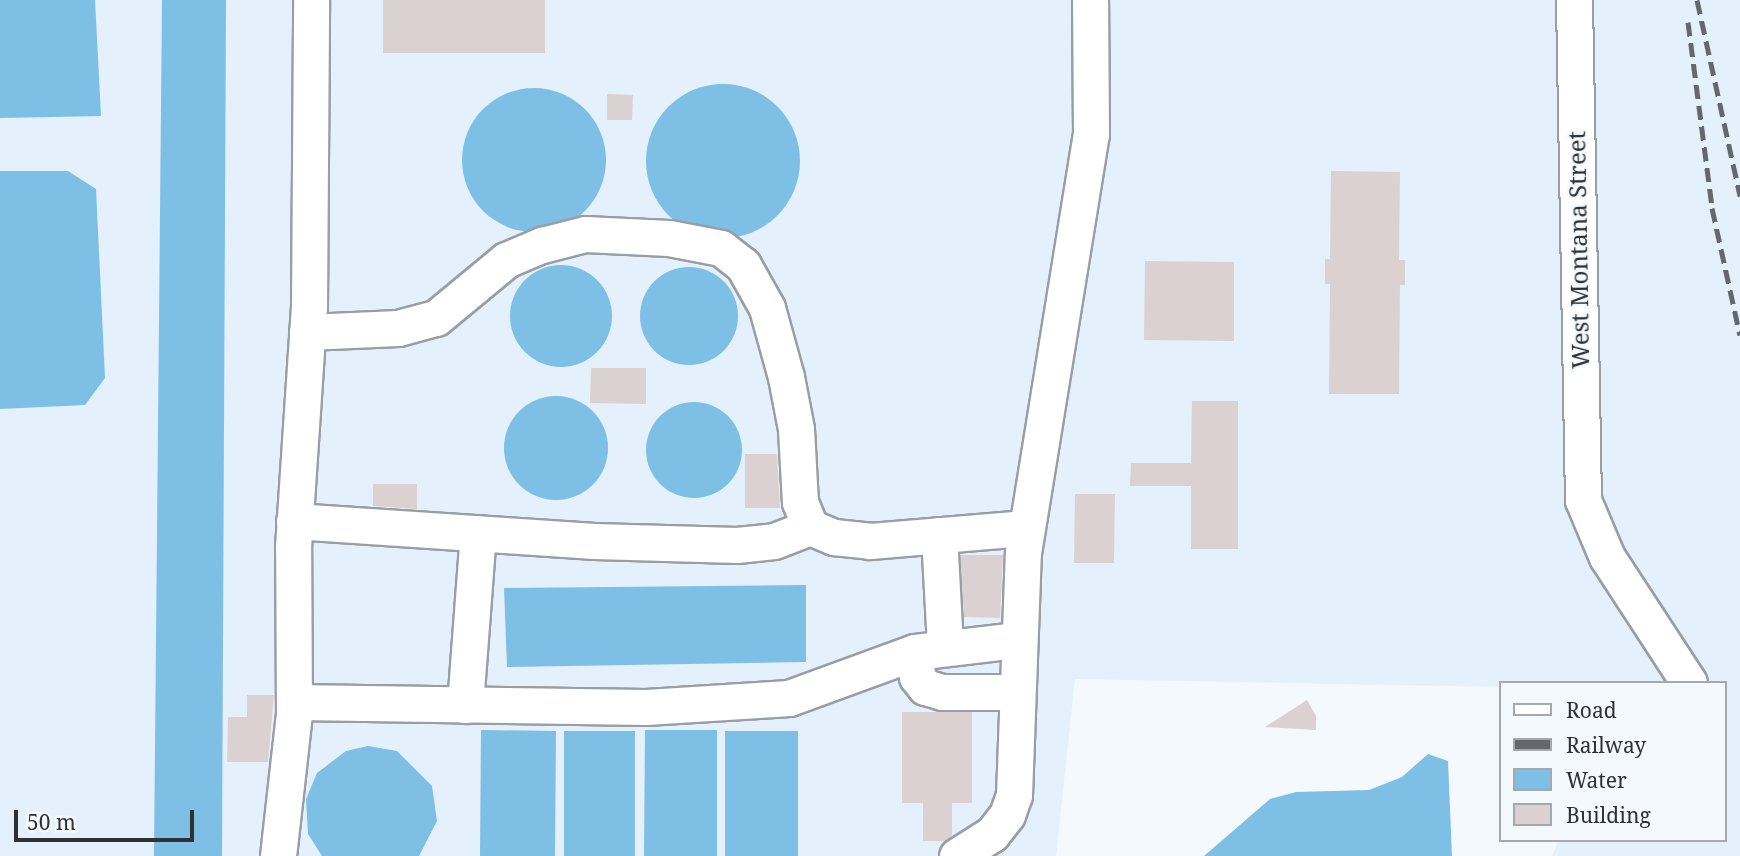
<!DOCTYPE html>
<html>
<head>
<meta charset="utf-8">
<style>
	body { margin:0 }
	#map { position:relative; width:1740px; height:856px; overflow:hidden; background:#f4f9fe; font-family:"Noto Serif",serif }
	div>[style] { position:absolute }
	.built>* { inset:0; background:#e4f0fc }
	.water>* { inset:0; background:#7dbfe5 }
	.round { border-radius:50% }
	.building>* { inset:0; background:#dbd1d0 }
	.roads { filter:drop-shadow(2px 0 #989ea4) drop-shadow(-2px 0 #989ea4) drop-shadow(0 2px #989ea4) drop-shadow(0 -2px #989ea4) }
	.minor>* { height:35px; margin:-17.5px; padding:0 17.5px; transform-origin:17.5px; border-radius:17.5px; background:#fff }
	.rail>* { height:5px; margin-top:-2.5px; transform-origin:0; background:repeating-linear-gradient(90deg,#65686b 0 14px,transparent 0 21px) }
	span { translate:-50% -50%; white-space:nowrap; text-align:center; line-height:1.15; -webkit-text-stroke:5px #f4f9fe; paint-order:stroke }
	.street-label { font-size:24px; color:#2f3134 }
	.legend { position:absolute; left:1499px; top:681px; width:228px; height:161px; box-sizing:border-box; background:#f4f9fe; border:2px solid #a5a9ad; margin:0; padding:9px 12px; list-style:none; font-size:21px; color:#2f3134 }
	.legend li { display:flex; align-items:center; gap:14px; height:35px }
	.legend b { width:35px; border:2px solid #a5a9ad }
	.scale { position:absolute; left:14px; top:810px; width:180px; height:32px; box-sizing:border-box; border:4px solid #2f3134; border-top:0; padding-left:9px; font-size:21px; line-height:24px; white-space:nowrap; color:#2f3134; -webkit-text-stroke:5px #f4f9fe; paint-order:stroke }
</style>
</head>
<body>
<div id="map">
	<div class="built">
		<i style="clip-path:polygon(0 0,1740px 0,1740px 856px,1552px 856px,1559px 840px,1724px 840px,1724px 683px,1500px 683px,1500px 687px,1075px 679px,1056px 856px,0 856px)"></i>
	</div>
	<div class="water">
		<i style="clip-path:polygon(0 0,95px 0,101px 116px,0 118px)"></i>
		<i style="clip-path:polygon(162px 0,226px 0,222px 856px,154px 856px)"></i>
		<i class="round" style="left:646px;top:84px;width:154px;height:154px"></i>
		<i class="round" style="left:462px;top:88px;width:144px;height:144px"></i>
		<i style="clip-path:polygon(0 171px,68px 171px,96px 189px,105px 378px,85px 405px,0 409px)"></i>
		<i class="round" style="left:510px;top:265px;width:102px;height:102px"></i>
		<i class="round" style="left:640px;top:267px;width:98px;height:98px"></i>
		<i class="round" style="left:504px;top:396px;width:104px;height:104px"></i>
		<i class="round" style="left:646px;top:402px;width:96px;height:96px"></i>
		<i style="clip-path:polygon(806px 585px,806px 662px,507px 667px,504px 588px)"></i>
		<i style="clip-path:polygon(481px 730px,556px 731px,555px 856px,480px 856px)"></i>
		<i style="clip-path:polygon(645px 730px,717px 730px,717px 856px,644px 856px)"></i>
		<i style="clip-path:polygon(564px 731px,635px 731px,635px 856px,564px 856px)"></i>
		<i style="clip-path:polygon(725px 731px,798px 731px,798px 856px,725px 856px)"></i>
		<i style="clip-path:polygon(368px 746px,397px 751px,432px 786px,437px 821px,419px 856px,322px 856px,308px 834px,306px 799px,317px 773px,346px 751px)"></i>
		<i style="clip-path:polygon(1428px 754px,1448px 761px,1452px 856px,1204px 856px,1270px 799px,1296px 792px,1369px 790px,1402px 777px)"></i>
	</div>
	<div class="building">
		<i style="clip-path:polygon(383px 0,545px 0,545px 53px,383px 53px)"></i>
		<i style="clip-path:polygon(607px 94px,633px 95px,632px 120px,607px 120px)"></i>
		<i style="clip-path:polygon(1331px 171px,1400px 172px,1399px 260px,1405px 260px,1405px 285px,1400px 285px,1399px 394px,1329px 394px,1330px 284px,1325px 284px,1325px 259px,1330px 259px)"></i>
		<i style="clip-path:polygon(1145px 261px,1234px 262px,1234px 341px,1144px 340px)"></i>
		<i style="clip-path:polygon(591px 368px,646px 368px,646px 404px,590px 403px)"></i>
		<i style="clip-path:polygon(1192px 401px,1238px 401px,1238px 549px,1191px 549px,1191px 486px,1130px 486px,1131px 463px,1191px 463px)"></i>
		<i style="clip-path:polygon(745px 454px,777px 454px,780px 508px,745px 508px)"></i>
		<i style="clip-path:polygon(373px 484px,417px 484px,417px 509px,373px 506px)"></i>
		<i style="clip-path:polygon(1075px 494px,1115px 494px,1114px 563px,1074px 563px)"></i>
		<i style="clip-path:polygon(960px 555px,1003px 555px,1000px 618px,964px 617px)"></i>
		<i style="clip-path:polygon(247px 695px,274px 695px,268px 762px,227px 762px,228px 717px,247px 717px)"></i>
		<i style="clip-path:polygon(1307px 700px,1316px 716px,1316px 730px,1265px 727px)"></i>
		<i style="clip-path:polygon(902px 712px,972px 712px,972px 803px,952px 803px,952px 836px,945px 841px,923px 841px,923px 803px,902px 803px)"></i>
	</div>
	<div class="roads">
		<div class="minor">
			<i style="left:1574px;top:0;width:500px;rotate:88.97deg"></i>
			<i style="left:1583px;top:500px;width:62px;rotate:67.2deg"></i>
			<i style="left:1607px;top:557px;width:150px;rotate:56.9deg"></i>
			<i style="left:307px;top:332px;width:91px;rotate:-2.5deg"></i>
			<i style="left:398px;top:328px;width:39px;rotate:-15deg"></i>
			<i style="left:436px;top:318px;width:91px;rotate:-39.6deg"></i>
			<i style="left:506px;top:260px;width:39px;rotate:-23deg"></i>
			<i style="left:542px;top:245px;width:44px;rotate:-14.3deg"></i>
			<i style="left:585px;top:234px;width:84px;rotate:2.7deg"></i>
			<i style="left:669px;top:238px;width:53px;rotate:10.9deg"></i>
			<i style="left:721px;top:248px;width:28px;rotate:38deg"></i>
			<i style="left:743px;top:265px;width:49px;rotate:60.8deg"></i>
			<i style="left:767px;top:308px;width:72px;rotate:74.6deg"></i>
			<i style="left:786px;top:377px;width:53px;rotate:79.1deg"></i>
			<i style="left:796px;top:429px;width:73px;rotate:86.9deg"></i>
			<i style="left:800px;top:502px;width:27px;rotate:68deg"></i>
			<i style="left:810px;top:527px;width:26px;rotate:23deg"></i>
			<i style="left:834px;top:537px;width:36px;rotate:6deg"></i>
			<i style="left:870px;top:541px;width:157px;rotate:-4.8deg"></i>
			<i style="left:294px;top:521px;width:301px;rotate:3.8deg"></i>
			<i style="left:594px;top:541px;width:143px;rotate:1.6deg"></i>
			<i style="left:737px;top:545px;width:37px;rotate:-6deg"></i>
			<i style="left:774px;top:541px;width:39px;rotate:-21deg"></i>
			<i style="left:939px;top:535px;width:112px;rotate:86.9deg"></i>
			<i style="left:915px;top:652px;width:25px;rotate:85deg"></i>
			<i style="left:917px;top:677px;width:13px;rotate:51deg"></i>
			<i style="left:925px;top:687px;width:18px;rotate:16deg"></i>
			<i style="left:942px;top:692px;width:75px"></i>
			<i style="left:294px;top:702px;width:352px;rotate:0.8deg"></i>
			<i style="left:646px;top:707px;width:143px;rotate:-3.6deg"></i>
			<i style="left:789px;top:698px;width:134px;rotate:-20.1deg"></i>
			<i style="left:915px;top:652px;width:103px;rotate:-6.7deg"></i>
			<i style="left:465px;top:705px;width:172px;rotate:-85.7deg"></i>
			<i style="left:278px;top:856px;width:144px;rotate:-83.6deg"></i>
			<i style="left:294px;top:713px;width:166px;rotate:-90.3deg"></i>
			<i style="left:293px;top:547px;width:241px;rotate:-86.2deg"></i>
			<i style="left:309px;top:307px;width:307px;rotate:-89.6deg"></i>
			<i style="left:957px;top:856px;width:41px;rotate:-32.2deg"></i>
			<i style="left:992px;top:834px;width:24px;rotate:-52deg"></i>
			<i style="left:1007px;top:815px;width:21px;rotate:-71deg"></i>
			<i style="left:1014px;top:795px;width:242px;rotate:-87.9deg"></i>
			<i style="left:1023px;top:553px;width:424px;rotate:-80.8deg"></i>
			<i style="left:1091px;top:134px;width:134px;rotate:-90.4deg"></i>
		</div>
	</div>
	<div class="rail">
		<i style="left:1697px;top:0;width:201px;rotate:77.6deg"></i>
		<i style="left:1688px;top:22px;width:188px;rotate:82.6deg"></i>
		<i style="left:1712px;top:208px;width:130px;rotate:77.6deg"></i>
	</div>
	<div class="street-label">
		<span style="left:1578px;top:250px;rotate:-91deg">West Montana Street</span>
	</div>
	<ul class="legend">
	<li><b style="height:9px;background:#fff"></b>Road</li>
	<li><b style="height:9px;background:#65686b"></b>Railway</li>
	<li><b style="height:19px;background:#7dbfe5"></b>Water</li>
	<li><b style="height:19px;background:#dbd1d0"></b>Building</li>
	</ul>
	<div class="scale">50 m</div>
</div>
</body>
</html>
